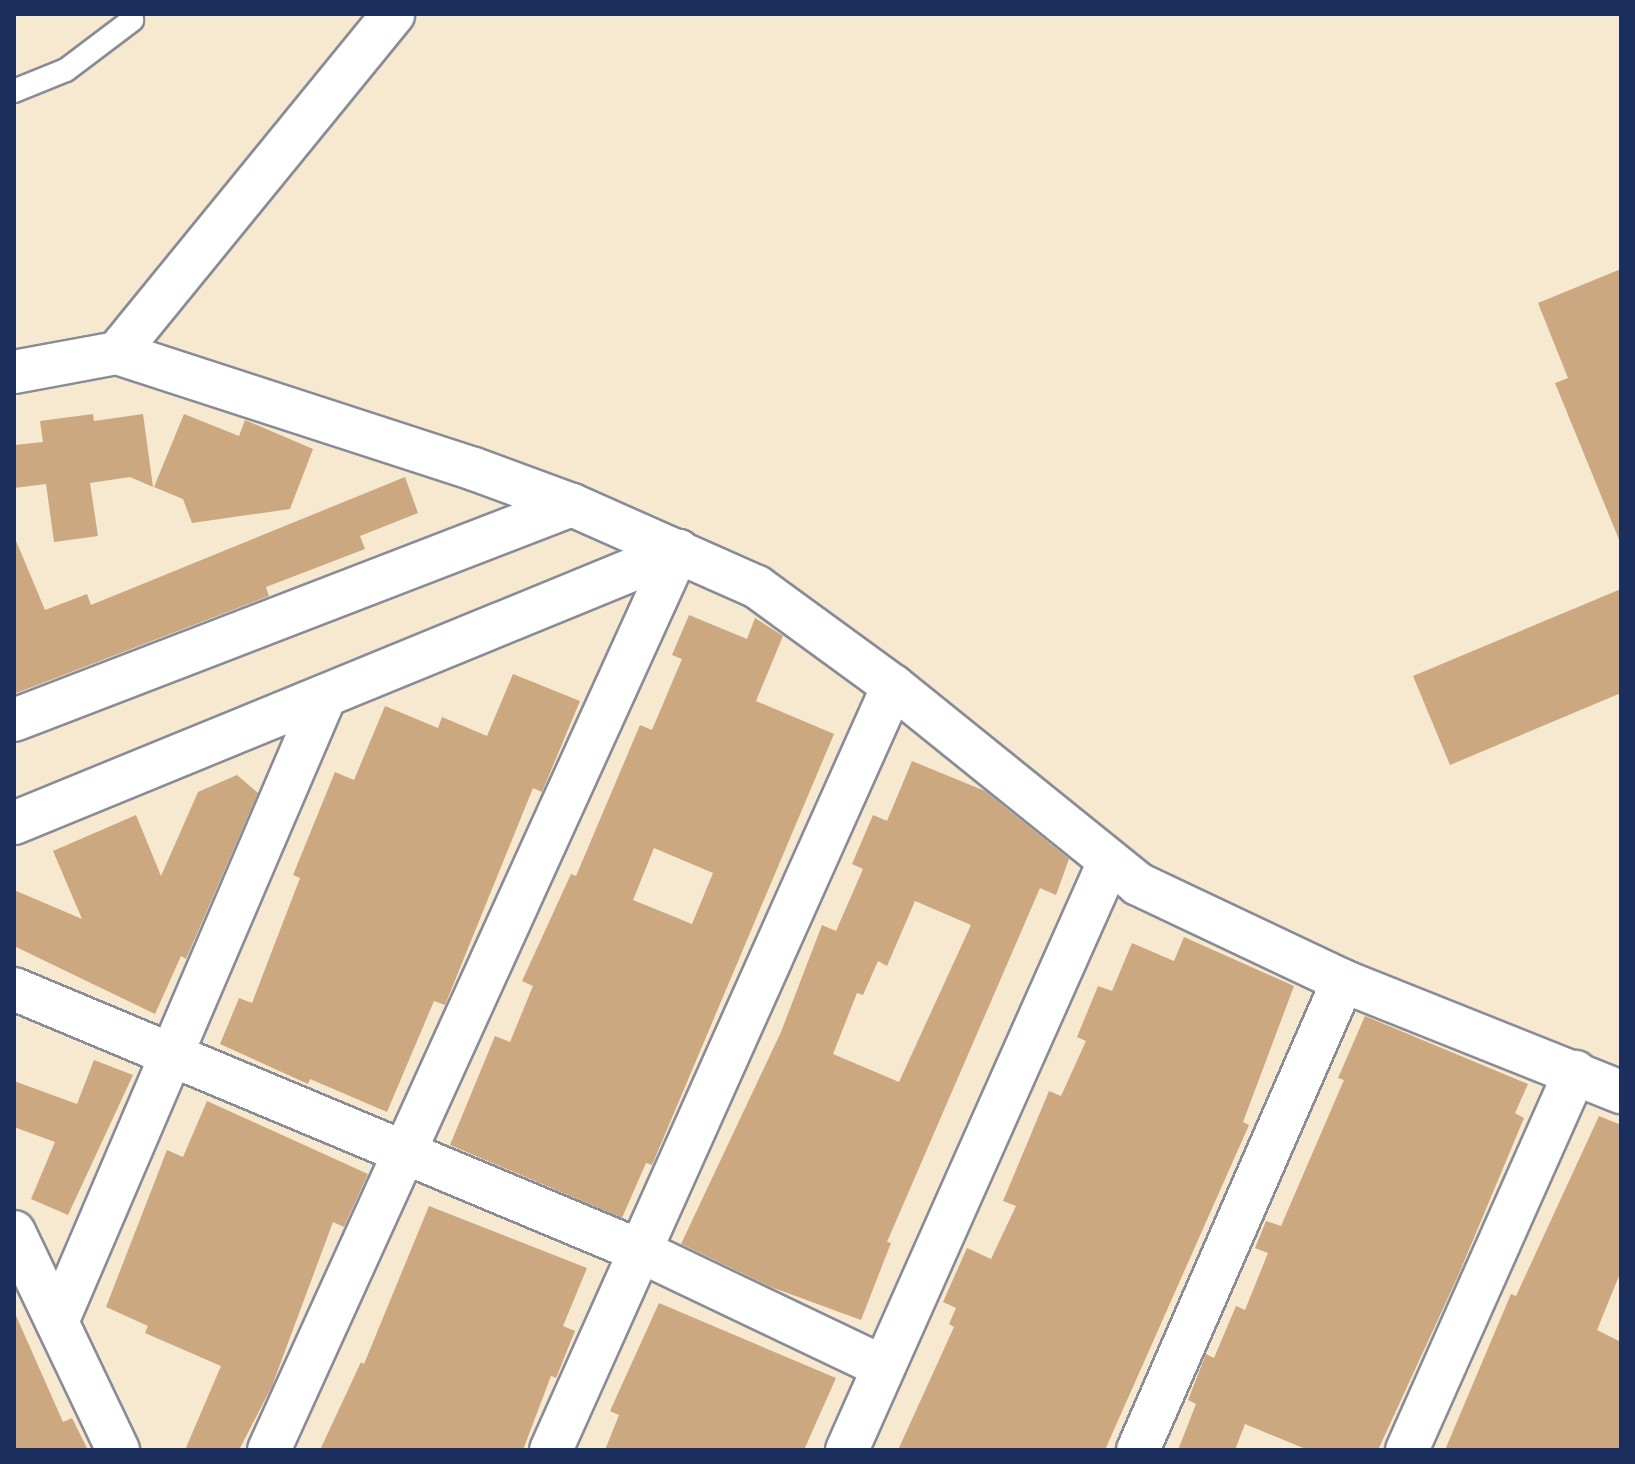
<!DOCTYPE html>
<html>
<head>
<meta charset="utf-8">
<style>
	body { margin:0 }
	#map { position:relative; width:1635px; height:1464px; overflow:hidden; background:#f7e8d0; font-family:Dekko,sans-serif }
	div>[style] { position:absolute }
	.building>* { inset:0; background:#cba880 }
	.roads { filter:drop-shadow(2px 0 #898c97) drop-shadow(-2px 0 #898c97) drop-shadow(0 2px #898c97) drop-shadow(0 -2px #898c97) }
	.service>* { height:22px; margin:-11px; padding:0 11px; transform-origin:11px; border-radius:11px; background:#fff }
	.minor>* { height:42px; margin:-21px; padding:0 21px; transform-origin:21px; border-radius:21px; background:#fff }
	span { translate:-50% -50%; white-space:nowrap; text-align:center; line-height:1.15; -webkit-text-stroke:6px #fcf5e5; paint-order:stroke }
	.frame { position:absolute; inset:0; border:16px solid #1b2f5e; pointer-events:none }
</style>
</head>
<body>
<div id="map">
	<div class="building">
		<i style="clip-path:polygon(1621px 269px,1621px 541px,1620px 542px,1555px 383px,1568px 378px,1538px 303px)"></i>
		<i style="clip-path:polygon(93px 414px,94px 421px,143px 414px,153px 487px,130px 477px,90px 483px,98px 536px,54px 542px,46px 484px,14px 488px,14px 445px,43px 442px,40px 421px)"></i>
		<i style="clip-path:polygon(184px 414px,239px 436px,245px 420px,313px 449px,290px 509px,192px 523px,183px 499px,154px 487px)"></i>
		<i style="clip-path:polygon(405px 477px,418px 513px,360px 536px,365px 549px,266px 587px,269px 596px,14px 694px,14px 536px,45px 610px,87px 594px,91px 605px)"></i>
		<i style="clip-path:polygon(1621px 589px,1621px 693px,1450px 765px,1413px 676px)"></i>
		<i style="clip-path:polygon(evenodd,689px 615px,747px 639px,755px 618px,783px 636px,756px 701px,834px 734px,652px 1165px,646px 1163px,622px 1218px,450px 1145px,495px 1036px,510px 1042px,533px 986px,522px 981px,571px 874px,576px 876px,640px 725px,652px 730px,682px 659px,672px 655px,689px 615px,654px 848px,713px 873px,692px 924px,633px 900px,654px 848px)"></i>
		<i style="clip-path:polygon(513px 674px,580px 701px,542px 792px,533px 788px,445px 1005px,434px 1001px,387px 1112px,310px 1079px,308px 1084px,220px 1044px,239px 998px,252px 1003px,300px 878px,293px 875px,335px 772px,354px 780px,385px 706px,438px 728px,442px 717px,487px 736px)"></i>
		<i style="clip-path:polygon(evenodd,912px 761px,985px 791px,1069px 859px,1056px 895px,1040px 888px,887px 1242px,891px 1243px,861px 1320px,771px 1287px,681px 1244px,781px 1032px,822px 925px,836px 931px,863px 869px,852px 864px,873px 815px,887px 821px,912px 761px,915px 901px,971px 925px,899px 1082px,833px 1054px,857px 993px,863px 995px,878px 961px,887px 966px,915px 901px)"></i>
		<i style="clip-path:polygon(237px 775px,258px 793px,186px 959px,181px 956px,155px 1014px,14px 946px,14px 890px,82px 919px,53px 851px,136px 815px,161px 876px,198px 792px)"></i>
		<i style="clip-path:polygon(1184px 937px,1294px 986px,1243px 1122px,1249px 1125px,1105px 1450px,898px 1450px,954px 1327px,949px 1324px,956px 1308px,943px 1302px,967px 1248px,991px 1259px,1016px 1206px,1003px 1201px,1049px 1091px,1061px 1096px,1086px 1041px,1077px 1037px,1098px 986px,1112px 991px,1132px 943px,1174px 961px)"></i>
		<i style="clip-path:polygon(1365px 1016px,1528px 1084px,1515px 1113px,1524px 1118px,1458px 1276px,1378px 1450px,1308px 1450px,1245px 1424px,1235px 1450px,1178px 1450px,1196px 1404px,1188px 1400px,1206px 1354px,1214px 1358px,1236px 1306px,1245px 1310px,1268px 1253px,1255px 1248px,1266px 1221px,1281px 1226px,1344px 1080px,1338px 1078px)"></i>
		<i style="clip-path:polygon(94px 1060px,133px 1075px,68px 1215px,31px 1199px,55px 1142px,14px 1127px,14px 1081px,77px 1104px)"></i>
		<i style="clip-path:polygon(207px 1101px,368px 1174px,344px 1227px,333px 1222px,272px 1386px,239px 1450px,185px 1450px,221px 1366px,145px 1333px,148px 1326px,106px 1307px,167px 1150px,183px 1157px)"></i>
		<i style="clip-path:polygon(1599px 1116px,1621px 1125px,1621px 1271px,1597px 1330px,1621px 1342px,1621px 1450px,1445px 1450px,1511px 1294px,1516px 1296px)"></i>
		<i style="clip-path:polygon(429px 1206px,587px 1268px,563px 1326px,575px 1331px,556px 1378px,551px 1376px,523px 1450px,320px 1450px,361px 1362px,364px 1364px)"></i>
		<i style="clip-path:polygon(659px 1303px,836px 1378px,804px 1450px,605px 1450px,619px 1415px,610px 1411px)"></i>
		<i style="clip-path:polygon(14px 1311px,63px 1422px,72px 1418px,88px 1450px,14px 1450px)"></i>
	</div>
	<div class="roads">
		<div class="service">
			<i style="left:14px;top:91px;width:56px;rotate:-22deg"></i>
			<i style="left:66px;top:70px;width:83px;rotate:-37.1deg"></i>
		</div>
		<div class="minor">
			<i style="left:117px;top:353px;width:375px;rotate:18deg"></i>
			<i style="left:474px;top:469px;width:104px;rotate:20.2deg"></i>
			<i style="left:572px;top:505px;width:202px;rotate:23.9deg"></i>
			<i style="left:757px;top:587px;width:168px;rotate:36.1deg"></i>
			<i style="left:893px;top:686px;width:315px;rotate:38.9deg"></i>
			<i style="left:1138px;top:884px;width:227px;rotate:25.3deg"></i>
			<i style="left:1343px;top:981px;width:299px;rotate:21.8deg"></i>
			<i style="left:14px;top:372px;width:105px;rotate:-10.5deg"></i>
			<i style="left:117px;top:353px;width:437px;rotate:-50.8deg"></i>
			<i style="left:14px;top:720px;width:598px;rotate:-21.07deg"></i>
			<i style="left:14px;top:823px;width:718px;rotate:-22.28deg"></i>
			<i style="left:14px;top:989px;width:679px;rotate:22.71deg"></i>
			<i style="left:640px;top:1251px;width:269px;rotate:25.5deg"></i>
			<i style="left:14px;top:1232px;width:242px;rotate:64.5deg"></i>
			<i style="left:57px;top:1322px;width:676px;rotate:-66.81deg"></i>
			<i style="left:269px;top:1450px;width:988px;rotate:-65.54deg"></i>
			<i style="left:551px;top:1450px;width:837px;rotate:-65.88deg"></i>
			<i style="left:847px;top:1450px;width:641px;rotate:-65.99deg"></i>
			<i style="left:1138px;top:1450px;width:512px;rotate:-66.39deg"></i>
			<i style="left:1407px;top:1450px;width:414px;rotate:-66deg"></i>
		</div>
	</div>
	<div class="frame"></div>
</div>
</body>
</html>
